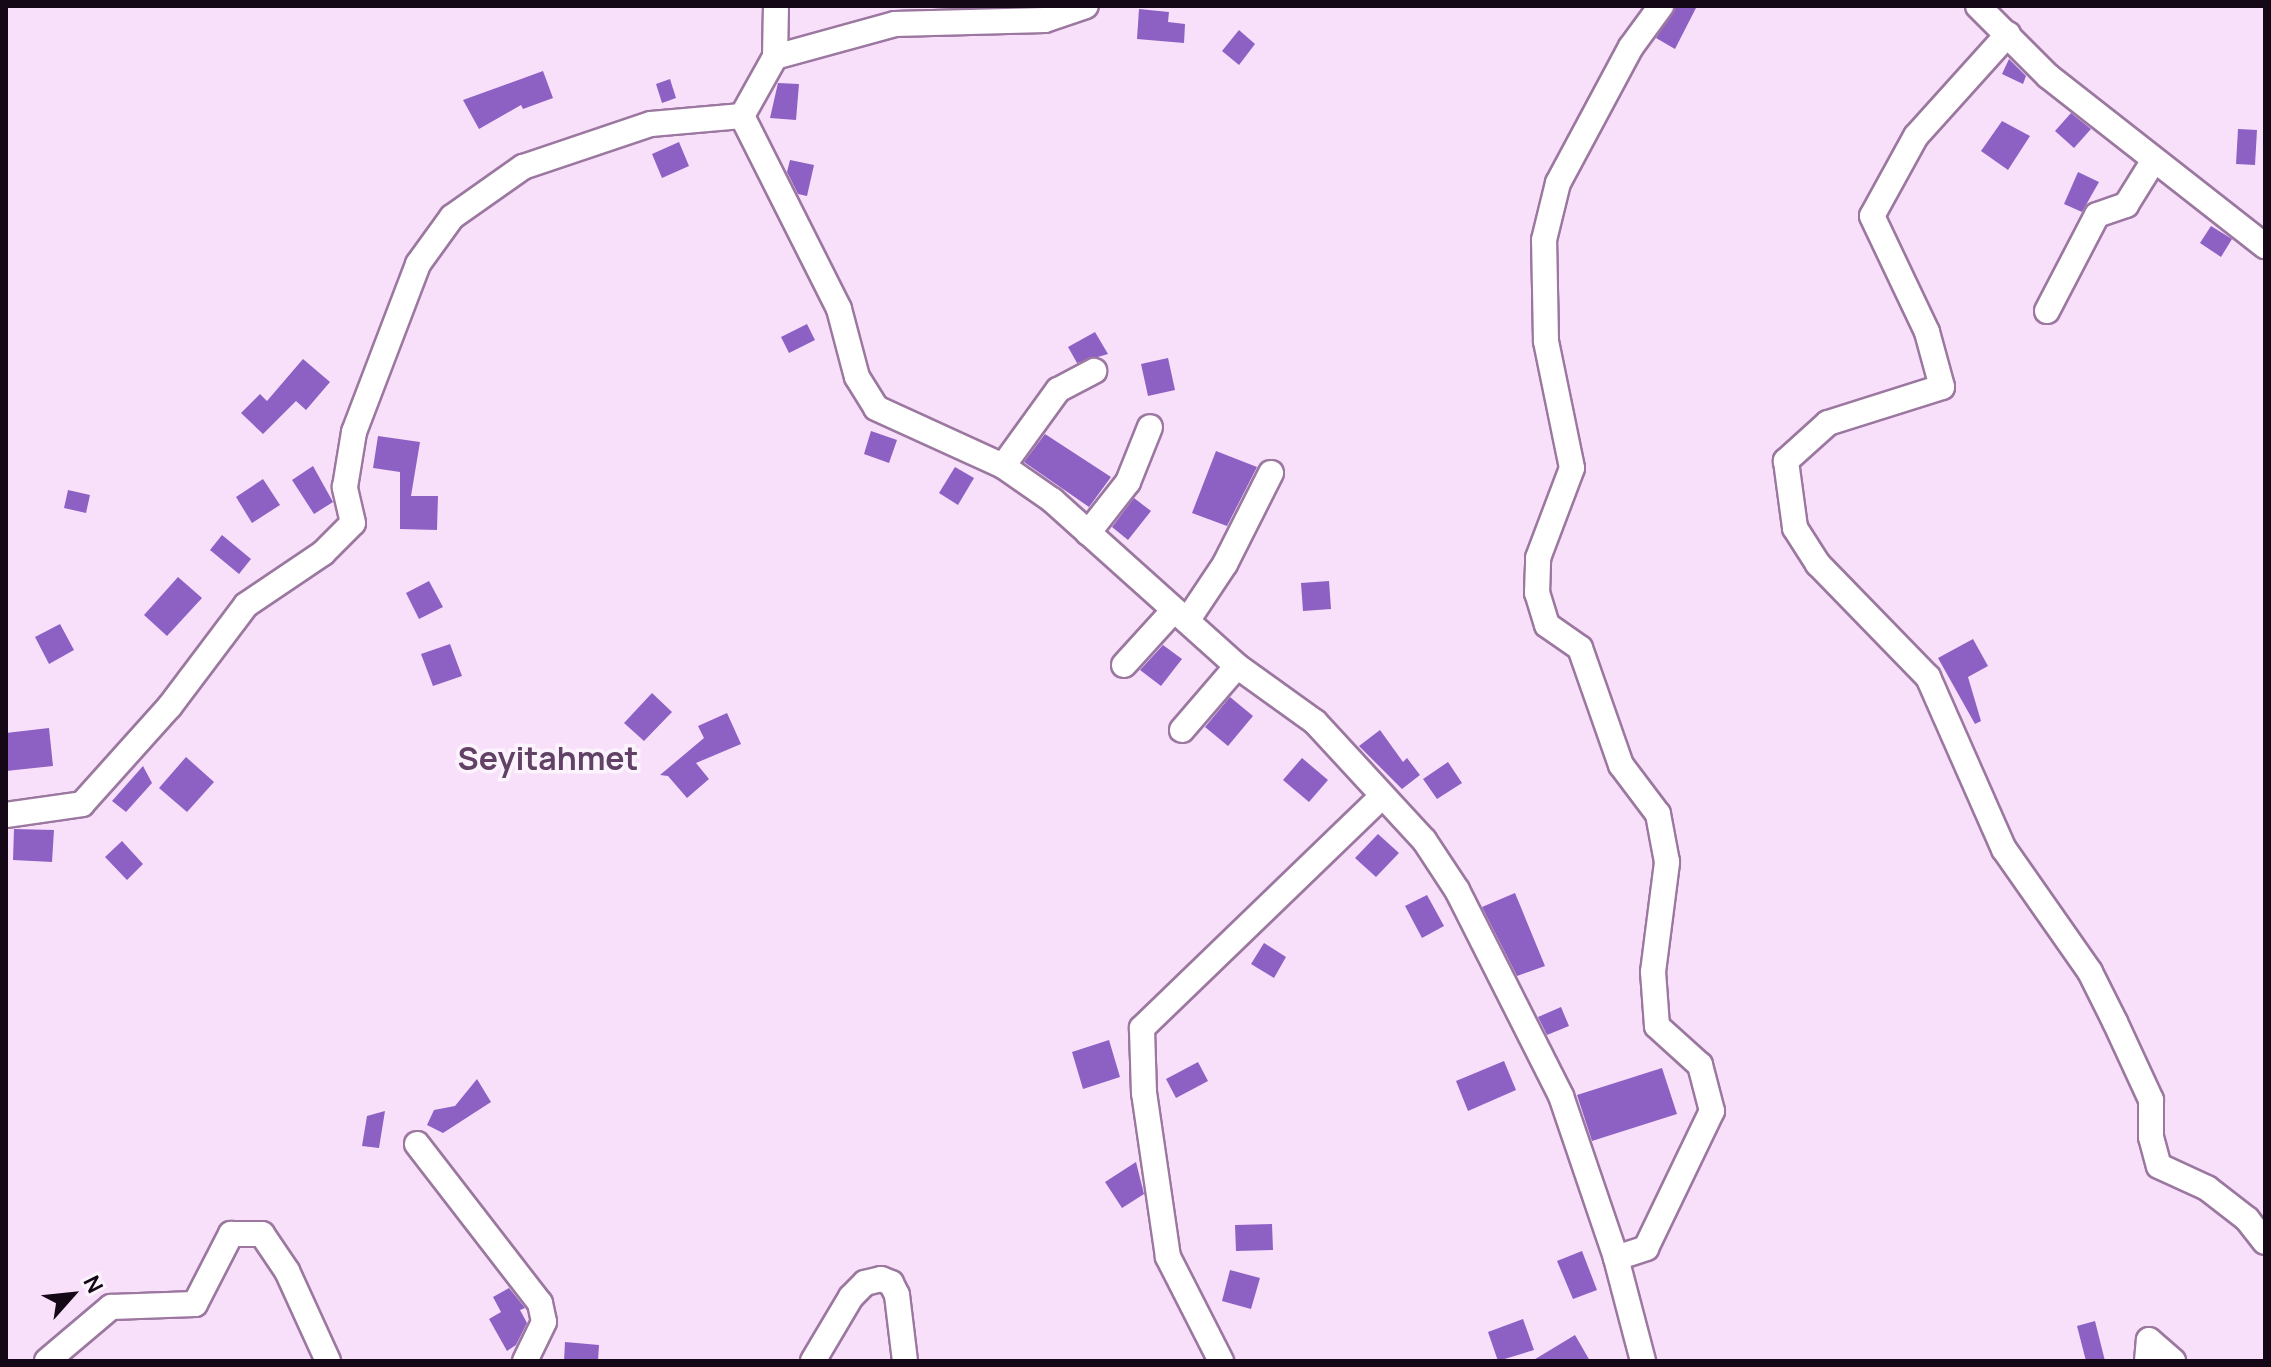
<!DOCTYPE html>
<html>
<head>
<meta charset="utf-8">
<style>
	body { margin:0 }
	#map { position:relative; width:2271px; height:1367px; overflow:hidden; background:#f8e0fb; font-family:Manrope,sans-serif }
	div>[style] { position:absolute }
	.building>* { inset:0; background:#8d60c3 }
	.roads { filter:drop-shadow(2px 0 #9c78a1) drop-shadow(-2px 0 #9c78a1) drop-shadow(0 2px #9c78a1) drop-shadow(0 -2px #9c78a1) }
	.minor>* { height:24px; margin:-12px; padding:0 12px; transform-origin:12px; border-radius:12px; background:#fff }
	span { translate:-50% -50%; white-space:nowrap; text-align:center; line-height:1.15; -webkit-text-stroke:7px #fcf4fc; paint-order:stroke }
	.quarter-label { font-size:32px; color:#624166; font-weight:700 }
	.frame { position:absolute; inset:0; border:8px solid #140716; pointer-events:none }
	.north { position:absolute; left:32px; top:1255px; width:80px; height:80px; -webkit-text-stroke:6px #fcf4fc; paint-order:stroke; rotate:63deg; font-size:22px; font-weight:700; line-height:32px; text-align:center; color:#140716 }
	.north::after { content:''; display:block; margin:auto; width:28px; height:36px; background:#140716; clip-path:polygon(50% 0,100% 100%,50% 72%,0 100%) }
</style>
</head>
<body>
<div id="map">
	<div class="building">
		<i style="clip-path:polygon(1676px 6px,1697px 6px,1675px 49px,1656px 38px)"></i>
		<i style="clip-path:polygon(1139px 9px,1169px 12px,1168px 22px,1185px 24px,1184px 43px,1137px 39px)"></i>
		<i style="clip-path:polygon(1239px 30px,1255px 44px,1239px 65px,1222px 51px)"></i>
		<i style="clip-path:polygon(2009px 59px,2026px 76px,2023px 84px,2002px 74px)"></i>
		<i style="clip-path:polygon(543px 71px,553px 98px,523px 109px,521px 105px,479px 129px,463px 100px)"></i>
		<i style="clip-path:polygon(670px 79px,676px 98px,662px 103px,656px 84px)"></i>
		<i style="clip-path:polygon(778px 83px,799px 84px,796px 120px,770px 118px)"></i>
		<i style="clip-path:polygon(2071px 113px,2091px 129px,2074px 148px,2055px 131px)"></i>
		<i style="clip-path:polygon(2002px 121px,2030px 136px,2008px 170px,1981px 151px)"></i>
		<i style="clip-path:polygon(2238px 129px,2257px 130px,2255px 165px,2236px 164px)"></i>
		<i style="clip-path:polygon(679px 142px,689px 166px,662px 178px,652px 154px)"></i>
		<i style="clip-path:polygon(790px 160px,814px 165px,807px 196px,798px 194px,787px 172px)"></i>
		<i style="clip-path:polygon(2078px 172px,2099px 182px,2082px 212px,2064px 204px)"></i>
		<i style="clip-path:polygon(2211px 226px,2232px 239px,2221px 257px,2200px 243px)"></i>
		<i style="clip-path:polygon(807px 324px,815px 340px,789px 353px,781px 337px)"></i>
		<i style="clip-path:polygon(1095px 332px,1108px 354px,1077px 363px,1068px 347px)"></i>
		<i style="clip-path:polygon(1168px 358px,1175px 390px,1148px 396px,1141px 364px)"></i>
		<i style="clip-path:polygon(303px 359px,330px 382px,306px 410px,296px 401px,263px 434px,241px 413px,260px 394px,267px 401px)"></i>
		<i style="clip-path:polygon(871px 431px,897px 440px,889px 463px,864px 454px)"></i>
		<i style="clip-path:polygon(1045px 434px,1111px 477px,1089px 507px,1024px 462px)"></i>
		<i style="clip-path:polygon(378px 436px,420px 442px,411px 496px,438px 496px,437px 530px,400px 529px,400px 472px,373px 468px)"></i>
		<i style="clip-path:polygon(1216px 451px,1257px 467px,1227px 526px,1192px 513px)"></i>
		<i style="clip-path:polygon(313px 466px,333px 502px,314px 514px,292px 480px)"></i>
		<i style="clip-path:polygon(955px 467px,974px 478px,958px 505px,939px 493px)"></i>
		<i style="clip-path:polygon(263px 479px,280px 505px,252px 523px,236px 497px)"></i>
		<i style="clip-path:polygon(68px 490px,90px 495px,86px 513px,64px 508px)"></i>
		<i style="clip-path:polygon(1134px 498px,1151px 511px,1128px 540px,1112px 527px)"></i>
		<i style="clip-path:polygon(222px 535px,251px 559px,239px 574px,210px 550px)"></i>
		<i style="clip-path:polygon(178px 577px,202px 598px,167px 636px,144px 615px)"></i>
		<i style="clip-path:polygon(429px 581px,443px 607px,419px 619px,406px 593px)"></i>
		<i style="clip-path:polygon(1329px 581px,1331px 609px,1303px 611px,1301px 583px)"></i>
		<i style="clip-path:polygon(60px 624px,74px 650px,49px 664px,35px 637px)"></i>
		<i style="clip-path:polygon(1973px 639px,1988px 666px,1968px 677px,1981px 721px,1975px 724px,1938px 658px)"></i>
		<i style="clip-path:polygon(450px 644px,462px 676px,433px 686px,421px 654px)"></i>
		<i style="clip-path:polygon(1163px 645px,1182px 659px,1161px 686px,1140px 670px)"></i>
		<i style="clip-path:polygon(652px 693px,672px 712px,644px 741px,624px 723px)"></i>
		<i style="clip-path:polygon(1230px 697px,1253px 716px,1228px 746px,1205px 727px)"></i>
		<i style="clip-path:polygon(727px 713px,741px 744px,696px 763px,709px 779px,687px 798px,668px 776px,660px 775px,704px 738px,698px 726px)"></i>
		<i style="clip-path:polygon(49px 728px,53px 766px,6px 771px,6px 733px)"></i>
		<i style="clip-path:polygon(1380px 730px,1403px 762px,1407px 758px,1420px 775px,1402px 789px,1359px 746px)"></i>
		<i style="clip-path:polygon(186px 757px,214px 782px,187px 812px,159px 788px)"></i>
		<i style="clip-path:polygon(1302px 758px,1328px 780px,1309px 802px,1283px 780px)"></i>
		<i style="clip-path:polygon(1448px 762px,1462px 783px,1437px 799px,1423px 779px)"></i>
		<i style="clip-path:polygon(143px 766px,152px 783px,126px 812px,112px 801px)"></i>
		<i style="clip-path:polygon(14px 829px,54px 830px,52px 862px,13px 860px)"></i>
		<i style="clip-path:polygon(1378px 834px,1399px 853px,1376px 877px,1355px 858px)"></i>
		<i style="clip-path:polygon(122px 841px,143px 864px,127px 880px,105px 857px)"></i>
		<i style="clip-path:polygon(1515px 893px,1545px 966px,1517px 976px,1482px 907px)"></i>
		<i style="clip-path:polygon(1427px 895px,1444px 926px,1422px 938px,1405px 906px)"></i>
		<i style="clip-path:polygon(1264px 943px,1286px 957px,1274px 978px,1251px 964px)"></i>
		<i style="clip-path:polygon(1561px 1007px,1569px 1026px,1547px 1035px,1538px 1017px)"></i>
		<i style="clip-path:polygon(1109px 1040px,1120px 1077px,1083px 1089px,1072px 1052px)"></i>
		<i style="clip-path:polygon(1504px 1061px,1516px 1090px,1468px 1111px,1456px 1081px)"></i>
		<i style="clip-path:polygon(1198px 1062px,1208px 1081px,1176px 1098px,1166px 1079px)"></i>
		<i style="clip-path:polygon(1662px 1068px,1677px 1114px,1592px 1141px,1577px 1095px)"></i>
		<i style="clip-path:polygon(477px 1079px,491px 1102px,443px 1133px,427px 1125px,434px 1110px,455px 1106px)"></i>
		<i style="clip-path:polygon(385px 1111px,379px 1148px,362px 1146px,367px 1116px)"></i>
		<i style="clip-path:polygon(1136px 1162px,1144px 1194px,1122px 1208px,1105px 1182px)"></i>
		<i style="clip-path:polygon(1272px 1224px,1273px 1250px,1236px 1251px,1235px 1225px)"></i>
		<i style="clip-path:polygon(1582px 1251px,1597px 1290px,1573px 1299px,1557px 1261px)"></i>
		<i style="clip-path:polygon(1230px 1270px,1260px 1278px,1251px 1309px,1222px 1301px)"></i>
		<i style="clip-path:polygon(509px 1288px,525px 1308px,520px 1310px,527px 1323px,516px 1345px,507px 1351px,489px 1319px,501px 1312px,493px 1297px)"></i>
		<i style="clip-path:polygon(1523px 1319px,1534px 1350px,1498px 1361px,1488px 1332px)"></i>
		<i style="clip-path:polygon(2095px 1321px,2105px 1361px,2086px 1361px,2077px 1326px)"></i>
		<i style="clip-path:polygon(1575px 1335px,1590px 1361px,1532px 1361px)"></i>
		<i style="clip-path:polygon(565px 1342px,599px 1345px,598px 1361px,564px 1361px)"></i>
	</div>
	<div class="roads">
		<div class="minor">
			<i style="left:1978px;top:6px;width:99px;rotate:45deg"></i>
			<i style="left:2048px;top:76px;width:276px;rotate:38.1deg"></i>
			<i style="left:2008px;top:34px;width:137px;rotate:132deg"></i>
			<i style="left:1916px;top:136px;width:91px;rotate:118.8deg"></i>
			<i style="left:1872px;top:216px;width:128px;rotate:64.6deg"></i>
			<i style="left:1927px;top:332px;width:57px;rotate:74.7deg"></i>
			<i style="left:1942px;top:387px;width:120px;rotate:162.5deg"></i>
			<i style="left:1828px;top:423px;width:57px;rotate:137.9deg"></i>
			<i style="left:1786px;top:461px;width:68px;rotate:82.3deg"></i>
			<i style="left:1795px;top:528px;width:43px;rotate:57.4deg"></i>
			<i style="left:1818px;top:564px;width:158px;rotate:45.8deg"></i>
			<i style="left:1928px;top:677px;width:188px;rotate:66.2deg"></i>
			<i style="left:2004px;top:849px;width:150px;rotate:55deg"></i>
			<i style="left:2090px;top:972px;width:56px;rotate:63.4deg"></i>
			<i style="left:2115px;top:1022px;width:86px;rotate:65.2deg"></i>
			<i style="left:2151px;top:1100px;width:37px;rotate:90deg"></i>
			<i style="left:2151px;top:1137px;width:30px;rotate:75deg"></i>
			<i style="left:2159px;top:1166px;width:53px;rotate:24.6deg"></i>
			<i style="left:2207px;top:1188px;width:51px;rotate:37.8deg"></i>
			<i style="left:2247px;top:1219px;width:29px;rotate:52deg"></i>
			<i style="left:775px;top:57px;width:124px;rotate:-15.4deg"></i>
			<i style="left:895px;top:24px;width:150px;rotate:-1.5deg"></i>
			<i style="left:1045px;top:20px;width:43px;rotate:-18.9deg"></i>
			<i style="left:742px;top:116px;width:68px;rotate:-60.8deg"></i>
			<i style="left:775px;top:57px;width:51px;rotate:-88.9deg"></i>
			<i style="left:2047px;top:311px;width:108px;rotate:-62.5deg"></i>
			<i style="left:2097px;top:215px;width:31px;rotate:-19deg"></i>
			<i style="left:2126px;top:205px;width:53px;rotate:-58.1deg"></i>
			<i style="left:1003px;top:466px;width:94px;rotate:-54.1deg"></i>
			<i style="left:1058px;top:390px;width:41px;rotate:-27.8deg"></i>
			<i style="left:1088px;top:533px;width:65px;rotate:-51.9deg"></i>
			<i style="left:1128px;top:482px;width:59px;rotate:-68.2deg"></i>
			<i style="left:1187px;top:621px;width:69px;rotate:-56.3deg"></i>
			<i style="left:1225px;top:564px;width:102px;rotate:-63.2deg"></i>
			<i style="left:1124px;top:665px;width:74px;rotate:-47.7deg"></i>
			<i style="left:1182px;top:730px;width:84px;rotate:-49.3deg"></i>
			<i style="left:6px;top:815px;width:77px;rotate:-8.2deg"></i>
			<i style="left:82px;top:804px;width:132px;rotate:-48.1deg"></i>
			<i style="left:170px;top:706px;width:126px;rotate:-53deg"></i>
			<i style="left:246px;top:605px;width:93px;rotate:-34deg"></i>
			<i style="left:323px;top:553px;width:42px;rotate:-45deg"></i>
			<i style="left:353px;top:523px;width:37px;rotate:-103deg"></i>
			<i style="left:345px;top:487px;width:56px;rotate:-80.7deg"></i>
			<i style="left:354px;top:432px;width:180px;rotate:-69.1deg"></i>
			<i style="left:418px;top:264px;width:58px;rotate:-54.1deg"></i>
			<i style="left:452px;top:217px;width:87px;rotate:-35.2deg"></i>
			<i style="left:523px;top:167px;width:135px;rotate:-18.6deg"></i>
			<i style="left:651px;top:124px;width:91px;rotate:-5deg"></i>
			<i style="left:742px;top:116px;width:216px;rotate:63.3deg"></i>
			<i style="left:839px;top:309px;width:70px;rotate:75.2deg"></i>
			<i style="left:857px;top:377px;width:36px;rotate:58deg"></i>
			<i style="left:876px;top:408px;width:140px;rotate:24.5deg"></i>
			<i style="left:1003px;top:466px;width:60px;rotate:34.8deg"></i>
			<i style="left:1052px;top:500px;width:249px;rotate:41.9deg"></i>
			<i style="left:1237px;top:666px;width:96px;rotate:35.7deg"></i>
			<i style="left:1315px;top:722px;width:161px;rotate:47.3deg"></i>
			<i style="left:1424px;top:840px;width:60px;rotate:56.6deg"></i>
			<i style="left:1457px;top:890px;width:231px;rotate:63.2deg"></i>
			<i style="left:1561px;top:1096px;width:171px;rotate:71.2deg"></i>
			<i style="left:1616px;top:1258px;width:32px;rotate:-18deg"></i>
			<i style="left:1646px;top:1248px;width:152px;rotate:-64.3deg"></i>
			<i style="left:1712px;top:1111px;width:48px;rotate:-104.6deg"></i>
			<i style="left:1700px;top:1065px;width:58px;rotate:-137.8deg"></i>
			<i style="left:1657px;top:1026px;width:54px;rotate:-94.2deg"></i>
			<i style="left:1653px;top:972px;width:111px;rotate:-82.7deg"></i>
			<i style="left:1667px;top:862px;width:49px;rotate:-100.6deg"></i>
			<i style="left:1658px;top:814px;width:61px;rotate:-127.1deg"></i>
			<i style="left:1621px;top:765px;width:124px;rotate:-109.3deg"></i>
			<i style="left:1580px;top:648px;width:40px;rotate:-145.1deg"></i>
			<i style="left:1547px;top:625px;width:34px;rotate:-107deg"></i>
			<i style="left:1537px;top:593px;width:35px;rotate:-88deg"></i>
			<i style="left:1538px;top:558px;width:96px;rotate:-69.3deg"></i>
			<i style="left:1572px;top:468px;width:130px;rotate:-101.6deg"></i>
			<i style="left:1546px;top:341px;width:101px;rotate:-91.1deg"></i>
			<i style="left:1544px;top:240px;width:59px;rotate:-76.2deg"></i>
			<i style="left:1558px;top:183px;width:154px;rotate:-61.8deg"></i>
			<i style="left:1631px;top:47px;width:51px;rotate:-53.8deg"></i>
			<i style="left:417px;top:1144px;width:201px;rotate:52.3deg"></i>
			<i style="left:540px;top:1303px;width:19px;rotate:78deg"></i>
			<i style="left:544px;top:1322px;width:43px;rotate:116deg"></i>
			<i style="left:1616px;top:1258px;width:106px;rotate:75.3deg"></i>
			<i style="left:47px;top:1361px;width:84px;rotate:-40.2deg"></i>
			<i style="left:111px;top:1307px;width:84px;rotate:-2deg"></i>
			<i style="left:195px;top:1304px;width:79px;rotate:-62.8deg"></i>
			<i style="left:231px;top:1234px;width:31px"></i>
			<i style="left:262px;top:1234px;width:45px;rotate:56deg"></i>
			<i style="left:287px;top:1271px;width:99px;rotate:65.5deg"></i>
			<i style="left:813px;top:1361px;width:74px;rotate:-59.3deg"></i>
			<i style="left:851px;top:1297px;width:20px;rotate:-45deg"></i>
			<i style="left:865px;top:1283px;width:16px;rotate:-14deg"></i>
			<i style="left:881px;top:1279px;width:11px;rotate:22deg"></i>
			<i style="left:891px;top:1283px;width:13px;rotate:63deg"></i>
			<i style="left:897px;top:1295px;width:66px;rotate:83.1deg"></i>
			<i style="left:1221px;top:1361px;width:117px;rotate:-117deg"></i>
			<i style="left:1168px;top:1257px;width:166px;rotate:-98.3deg"></i>
			<i style="left:1144px;top:1093px;width:65px;rotate:-91.8deg"></i>
			<i style="left:1142px;top:1028px;width:332px;rotate:-44deg"></i>
			<i style="left:2147px;top:1361px;width:21px;rotate:-85deg"></i>
			<i style="left:2149px;top:1340px;width:32px;rotate:41deg"></i>
		</div>
	</div>
	<div class="quarter-label">
		<span style="left:548px;top:758px">Seyitahmet</span>
	</div>
	<div class="frame"></div>
	<div class="north">N</div>
</div>
</body>
</html>
